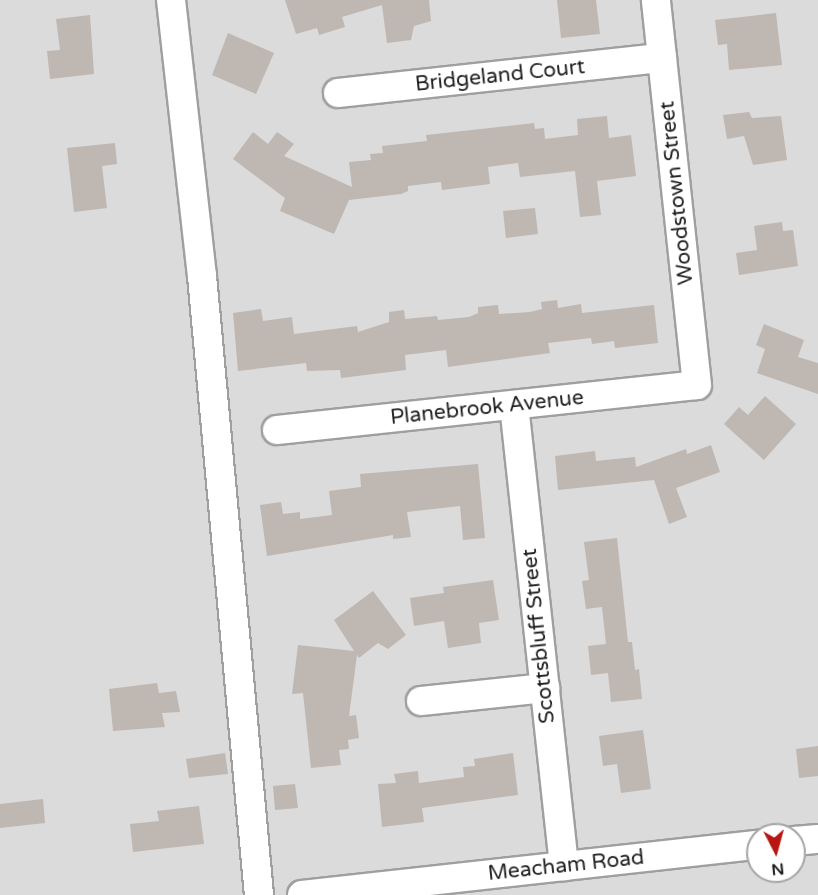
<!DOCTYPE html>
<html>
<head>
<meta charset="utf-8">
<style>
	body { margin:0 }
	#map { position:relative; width:818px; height:895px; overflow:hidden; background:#eeebe5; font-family:"Varela Round",sans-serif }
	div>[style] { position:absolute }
	.residential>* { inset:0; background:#dcdbdb }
	.building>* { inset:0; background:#beb7b2 }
	.roads { filter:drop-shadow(2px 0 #9f9f9f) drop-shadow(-2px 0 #9f9f9f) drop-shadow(0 2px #9f9f9f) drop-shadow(0 -2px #9f9f9f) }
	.minor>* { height:28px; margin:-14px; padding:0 14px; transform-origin:14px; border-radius:14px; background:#fff }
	span { translate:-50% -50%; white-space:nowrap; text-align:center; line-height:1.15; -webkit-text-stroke:4.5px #fff; paint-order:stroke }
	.street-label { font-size:21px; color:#1e1e1e }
	.north { position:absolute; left:746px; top:823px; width:60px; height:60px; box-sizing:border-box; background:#fff; border:2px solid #a5a5a5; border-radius:50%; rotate:174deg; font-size:16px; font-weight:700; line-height:24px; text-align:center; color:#1e1e1e }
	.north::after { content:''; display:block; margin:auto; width:21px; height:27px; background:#b91613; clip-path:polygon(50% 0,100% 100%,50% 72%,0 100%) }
</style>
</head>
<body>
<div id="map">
	<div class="residential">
		<i style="clip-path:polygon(evenodd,0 0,818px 0,818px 895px,0 895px,0 0,758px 835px,794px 835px,794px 871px,758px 871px,758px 835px)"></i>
	</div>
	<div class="building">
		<i style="clip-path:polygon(285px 0,429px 0,431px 21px,414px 26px,411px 40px,387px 43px,382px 5px,342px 17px,345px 27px,319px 35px,317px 28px,296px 34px)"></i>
		<i style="clip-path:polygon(557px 0,596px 0,600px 34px,561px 38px)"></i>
		<i style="clip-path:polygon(776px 13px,782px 65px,729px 70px,727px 44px,718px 45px,715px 20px)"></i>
		<i style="clip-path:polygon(90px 15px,94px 74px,50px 79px,47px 51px,60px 50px,56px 19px)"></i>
		<i style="clip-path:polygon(228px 33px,274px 53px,256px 94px,212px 75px)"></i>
		<i style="clip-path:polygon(749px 112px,752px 118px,781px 116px,787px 160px,753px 165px,744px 136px,727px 139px,723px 115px)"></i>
		<i style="clip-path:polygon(607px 116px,609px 138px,631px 135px,636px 176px,597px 181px,601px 215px,580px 217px,575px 171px,520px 177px,518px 163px,488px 167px,490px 184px,442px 190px,441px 182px,408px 186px,408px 191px,401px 194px,349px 200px,334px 234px,280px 211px,285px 198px,233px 159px,253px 132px,268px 144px,277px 132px,294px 144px,284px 156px,352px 187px,349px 162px,371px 160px,370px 154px,383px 153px,382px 146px,427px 141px,426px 135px,534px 123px,535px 129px,544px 128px,545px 139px,578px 135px,577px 119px)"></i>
		<i style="clip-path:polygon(115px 143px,117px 164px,102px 166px,107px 208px,74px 212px,67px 148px)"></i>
		<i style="clip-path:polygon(535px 208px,538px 234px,506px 238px,503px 211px)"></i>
		<i style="clip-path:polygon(782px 222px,783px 231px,793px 230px,798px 266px,739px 275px,736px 253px,757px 250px,754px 226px)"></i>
		<i style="clip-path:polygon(557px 300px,558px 308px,581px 304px,582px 313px,654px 305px,658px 343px,615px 348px,614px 341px,592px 344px,591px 338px,548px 343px,550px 353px,448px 367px,446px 350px,405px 355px,406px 370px,341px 378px,340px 370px,307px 371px,306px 363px,238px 371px,233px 313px,261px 309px,263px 321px,292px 317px,294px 334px,357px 326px,358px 332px,389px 322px,389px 312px,404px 310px,405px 319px,437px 316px,438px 320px,469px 317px,478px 313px,478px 307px,498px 305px,499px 314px,530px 312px,542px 309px,541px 302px)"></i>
		<i style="clip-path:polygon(764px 324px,804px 340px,798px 357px,818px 363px,818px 394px,757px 373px,765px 349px,756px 345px)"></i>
		<i style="clip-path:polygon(765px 396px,796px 424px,764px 460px,724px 424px,739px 407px,748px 415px)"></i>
		<i style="clip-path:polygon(711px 445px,720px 472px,676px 488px,687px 517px,669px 524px,654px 480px,558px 490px,555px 456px,595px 451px,596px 461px,635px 457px,636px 467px,686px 449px,687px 454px)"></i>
		<i style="clip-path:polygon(478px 464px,485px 538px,463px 540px,460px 506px,407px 512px,411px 537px,393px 539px,393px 535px,267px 556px,260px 505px,281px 502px,283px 514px,300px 512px,300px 519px,332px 515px,329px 491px,361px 487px,360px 474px)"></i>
		<i style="clip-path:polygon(617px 538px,628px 642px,632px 642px,635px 670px,639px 669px,642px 699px,611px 702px,608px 673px,591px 675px,588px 646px,606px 644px,602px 607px,586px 609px,582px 581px,589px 580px,584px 542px)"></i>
		<i style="clip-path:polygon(493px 580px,499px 620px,479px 623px,481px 643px,448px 648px,444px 621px,414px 626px,410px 598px,444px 593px,443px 587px)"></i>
		<i style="clip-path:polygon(373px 591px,406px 635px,388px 649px,378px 643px,359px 658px,357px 655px,349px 716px,356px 715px,359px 738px,348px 740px,349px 749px,339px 750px,341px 765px,311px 768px,303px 693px,292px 694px,298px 645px,354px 651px,334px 620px)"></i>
		<i style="clip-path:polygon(157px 683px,159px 693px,176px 691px,180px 712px,162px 713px,165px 727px,113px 731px,109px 689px)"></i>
		<i style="clip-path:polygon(643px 730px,651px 789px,621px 793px,617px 764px,603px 766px,599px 736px)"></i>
		<i style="clip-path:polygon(818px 746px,818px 776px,799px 778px,796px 749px)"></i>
		<i style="clip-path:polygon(225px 753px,228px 774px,189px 778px,186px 759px)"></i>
		<i style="clip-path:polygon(513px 753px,518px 795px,422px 808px,424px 822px,382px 827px,378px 784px,396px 783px,394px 774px,418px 771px,419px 783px,464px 777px,463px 767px,475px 766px,474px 759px)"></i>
		<i style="clip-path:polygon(295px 784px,298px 808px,275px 810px,273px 786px)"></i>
		<i style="clip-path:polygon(43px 799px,45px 823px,0 828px,0 804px)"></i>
		<i style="clip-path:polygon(199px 806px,204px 844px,133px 852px,130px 824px,159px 821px,157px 811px)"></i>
	</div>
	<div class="roads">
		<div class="minor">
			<i style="left:171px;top:0;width:278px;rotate:83.6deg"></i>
			<i style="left:202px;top:276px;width:622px;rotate:84.74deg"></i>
			<i style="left:338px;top:93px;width:326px;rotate:-6.2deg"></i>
			<i style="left:514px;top:405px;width:464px;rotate:83.8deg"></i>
			<i style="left:277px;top:430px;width:422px;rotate:-6.1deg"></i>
			<i style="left:697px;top:385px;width:387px;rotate:-96.1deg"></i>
			<i style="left:421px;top:701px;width:125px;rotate:-6deg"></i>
			<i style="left:794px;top:841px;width:24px;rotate:-5deg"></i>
			<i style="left:302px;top:895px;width:459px;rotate:-6.3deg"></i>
		</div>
	</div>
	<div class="street-label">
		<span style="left:500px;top:76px;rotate:-6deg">Bridgeland Court</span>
		<span style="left:677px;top:193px;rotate:-96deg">Woodstown Street</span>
		<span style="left:487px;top:408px;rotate:-6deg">Planebrook Avenue</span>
		<span style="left:539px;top:636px;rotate:-96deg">Scottsbluff Street</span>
		<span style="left:566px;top:866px;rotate:-6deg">Meacham Road</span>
	</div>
	<div class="north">N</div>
</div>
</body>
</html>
